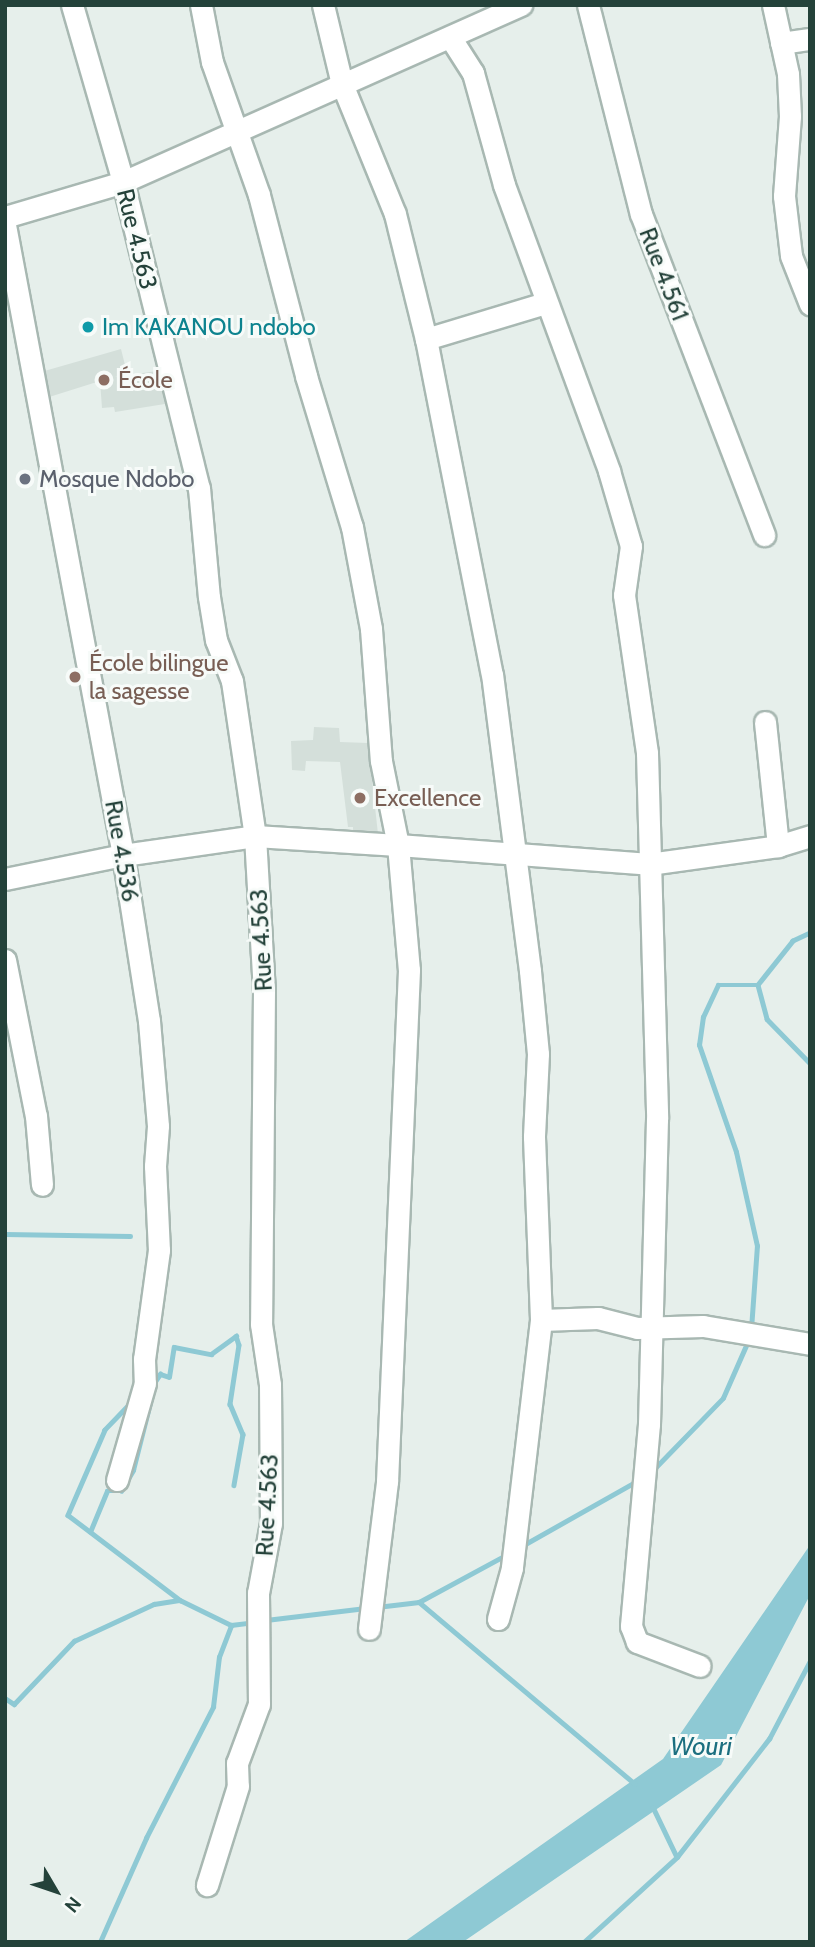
<!DOCTYPE html>
<html>
<head>
<meta charset="utf-8">
<style>
	body { margin:0 }
	#map { position:relative; width:815px; height:1947px; overflow:hidden; background:#e6efeb; font-family:Cabin,sans-serif }
	div>[style] { position:absolute }
	.built>* { inset:0; background:#d4dfda }
	.water>* { inset:0; background:#8ec9d4 }
	.stream>* { height:4.5px; margin:-2.25px; padding:0 2.25px; transform-origin:2.25px; border-radius:2.25px; background:#8ec9d4 }
	.roads { filter:drop-shadow(2px 0 #a8b8b2) drop-shadow(-2px 0 #a8b8b2) drop-shadow(0 2px #a8b8b2) drop-shadow(0 -2px #a8b8b2) }
	.minor>* { height:21px; margin:-10.5px; padding:0 10.5px; transform-origin:10.5px; border-radius:10.5px; background:#fff }
	.dots>* { width:19px; height:19px; translate:-50% -50%; box-sizing:border-box; border:4px solid #f7fbf9; border-radius:50% }
	span { translate:-50% -50%; white-space:nowrap; text-align:center; line-height:1.15; -webkit-text-stroke:6px #f7fbf9; paint-order:stroke }
	.street-label { font-size:24px; color:#24423a }
	.culture-label { font-size:24px; color:#0d838f }
	.left { translate:0 -50%; text-align:left }
	.education-label { font-size:24px; color:#785e54 }
	.worship-label { font-size:24px; color:#5b616d }
	.water-label { font-size:26px; color:#1c6f80; font-style:italic }
	.frame { position:absolute; inset:0; border:7px solid #24423a; pointer-events:none }
	.north { position:absolute; left:21px; top:1856px; width:70px; height:70px; -webkit-text-stroke:5px #f7fbf9; paint-order:stroke; rotate:129deg; font-size:19px; font-weight:700; line-height:28px; text-align:center; color:#24423a }
	.north::after { content:''; display:block; margin:auto; width:24px; height:32px; background:#24423a; clip-path:polygon(50% 0,100% 100%,50% 72%,0 100%) }
</style>
</head>
<body>
<div id="map">
	<div class="built">
		<i style="clip-path:polygon(121px 349px,127px 373px,115px 377px,164px 370px,171px 403px,115px 412px,114px 407px,102px 408px,100px 381px,46px 398px,41px 372px)"></i>
		<i style="clip-path:polygon(314px 727px,339px 728px,340px 742px,368px 743px,378px 834px,353px 833px,353px 827px,348px 827px,340px 762px,306px 761px,305px 771px,292px 770px,291px 741px,313px 740px)"></i>
	</div>
	<div class="water">
		<i style="clip-path:polygon(810px 1545px,810px 1595px,721px 1765px,463px 1942px,404px 1942px,663px 1759px)"></i>
	</div>
	<div class="stream">
		<i style="left:810px;top:933px;width:19px;rotate:155deg"></i>
		<i style="left:793px;top:941px;width:56px;rotate:128.5deg"></i>
		<i style="left:758px;top:985px;width:35px;rotate:75deg"></i>
		<i style="left:767px;top:1019px;width:62px;rotate:45.7deg"></i>
		<i style="left:5px;top:1234px;width:125px;rotate:0.9deg"></i>
		<i style="left:751px;top:1329px;width:83px;rotate:-85.9deg"></i>
		<i style="left:757px;top:1246px;width:96px;rotate:-102.6deg"></i>
		<i style="left:736px;top:1152px;width:113px;rotate:-109.1deg"></i>
		<i style="left:699px;top:1045px;width:28px;rotate:-82deg"></i>
		<i style="left:703px;top:1017px;width:35px;rotate:-65deg"></i>
		<i style="left:718px;top:985px;width:40px"></i>
		<i style="left:154px;top:1383px;width:11px;rotate:-56deg"></i>
		<i style="left:160px;top:1374px;width:9px;rotate:18deg"></i>
		<i style="left:169px;top:1377px;width:30px;rotate:-81deg"></i>
		<i style="left:174px;top:1347px;width:38px;rotate:11deg"></i>
		<i style="left:211px;top:1354px;width:31px;rotate:-36deg"></i>
		<i style="left:236px;top:1336px;width:9px;rotate:72deg"></i>
		<i style="left:239px;top:1345px;width:60px;rotate:98.7deg"></i>
		<i style="left:230px;top:1404px;width:33px;rotate:67deg"></i>
		<i style="left:243px;top:1434px;width:52px;rotate:100deg"></i>
		<i style="left:129px;top:1405px;width:35px;rotate:134deg"></i>
		<i style="left:105px;top:1430px;width:93px;rotate:113.5deg"></i>
		<i style="left:68px;top:1515px;width:141px;rotate:37.2deg"></i>
		<i style="left:180px;top:1600px;width:57px;rotate:26.1deg"></i>
		<i style="left:231px;top:1625px;width:23px;rotate:-7deg"></i>
		<i style="left:653px;top:1470px;width:100px;rotate:-45.8deg"></i>
		<i style="left:723px;top:1398px;width:62px;rotate:-66.3deg"></i>
		<i style="left:90px;top:1532px;width:44px;rotate:-67.5deg"></i>
		<i style="left:107px;top:1491px;width:14px"></i>
		<i style="left:121px;top:1491px;width:24px;rotate:-60deg"></i>
		<i style="left:133px;top:1470px;width:77px;rotate:-75.8deg"></i>
		<i style="left:520px;top:1547px;width:134px;rotate:-29.4deg"></i>
		<i style="left:419px;top:1602px;width:282px;rotate:40.1deg"></i>
		<i style="left:377px;top:1607px;width:42px;rotate:-6.8deg"></i>
		<i style="left:419px;top:1602px;width:99px;rotate:-28.4deg"></i>
		<i style="left:266px;top:1620px;width:100px;rotate:-6.9deg"></i>
		<i style="left:5px;top:1698px;width:11px;rotate:34deg"></i>
		<i style="left:14px;top:1704px;width:87px;rotate:-46.4deg"></i>
		<i style="left:74px;top:1641px;width:88px;rotate:-24.8deg"></i>
		<i style="left:154px;top:1604px;width:25px;rotate:-9deg"></i>
		<i style="left:653px;top:1807px;width:55px;rotate:64.4deg"></i>
		<i style="left:100px;top:1942px;width:114px;rotate:-66.1deg"></i>
		<i style="left:146px;top:1838px;width:147px;rotate:-62.9deg"></i>
		<i style="left:213px;top:1707px;width:50px;rotate:-83.2deg"></i>
		<i style="left:219px;top:1657px;width:34px;rotate:-69deg"></i>
		<i style="left:584px;top:1942px;width:126px;rotate:-42.4deg"></i>
		<i style="left:677px;top:1857px;width:150px;rotate:-52.1deg"></i>
		<i style="left:769px;top:1739px;width:88px;rotate:-62.3deg"></i>
	</div>
	<div class="roads">
		<div class="minor">
			<i style="left:72px;top:5px;width:184px;rotate:73.9deg"></i>
			<i style="left:123px;top:182px;width:315px;rotate:76.1deg"></i>
			<i style="left:199px;top:488px;width:109px;rotate:84.8deg"></i>
			<i style="left:209px;top:597px;width:44px;rotate:80.8deg"></i>
			<i style="left:216px;top:640px;width:44px;rotate:68.7deg"></i>
			<i style="left:232px;top:681px;width:157px;rotate:81.6deg"></i>
			<i style="left:255px;top:836px;width:154px;rotate:86.7deg"></i>
			<i style="left:264px;top:990px;width:334px;rotate:90.5deg"></i>
			<i style="left:261px;top:1324px;width:61px;rotate:81.5deg"></i>
			<i style="left:270px;top:1384px;width:139px;rotate:89.6deg"></i>
			<i style="left:271px;top:1523px;width:71px;rotate:100.5deg"></i>
			<i style="left:258px;top:1593px;width:111px;rotate:89.5deg"></i>
			<i style="left:259px;top:1704px;width:63px;rotate:110.4deg"></i>
			<i style="left:237px;top:1763px;width:23px;rotate:88deg"></i>
			<i style="left:238px;top:1786px;width:104px;rotate:107.4deg"></i>
			<i style="left:201px;top:5px;width:58px;rotate:79.1deg"></i>
			<i style="left:212px;top:62px;width:141px;rotate:70.5deg"></i>
			<i style="left:259px;top:195px;width:187px;rotate:75.4deg"></i>
			<i style="left:306px;top:376px;width:158px;rotate:73.1deg"></i>
			<i style="left:352px;top:527px;width:104px;rotate:79.4deg"></i>
			<i style="left:371px;top:629px;width:132px;rotate:85.7deg"></i>
			<i style="left:381px;top:761px;width:86px;rotate:78.6deg"></i>
			<i style="left:398px;top:845px;width:252px;rotate:4.3deg"></i>
			<i style="left:649px;top:864px;width:130px;rotate:-7.9deg"></i>
			<i style="left:778px;top:846px;width:34px;rotate:-17deg"></i>
			<i style="left:323px;top:5px;width:81px;rotate:76.5deg"></i>
			<i style="left:342px;top:84px;width:140px;rotate:67.8deg"></i>
			<i style="left:395px;top:214px;width:129px;rotate:76.1deg"></i>
			<i style="left:426px;top:339px;width:341px;rotate:78.9deg"></i>
			<i style="left:492px;top:674px;width:299px;rotate:82.7deg"></i>
			<i style="left:530px;top:971px;width:83px;rotate:84.5deg"></i>
			<i style="left:538px;top:1054px;width:83px;rotate:92.8deg"></i>
			<i style="left:534px;top:1137px;width:183px;rotate:87.8deg"></i>
			<i style="left:541px;top:1320px;width:250px;rotate:96.7deg"></i>
			<i style="left:512px;top:1568px;width:53px;rotate:105.4deg"></i>
			<i style="left:588px;top:5px;width:216px;rotate:75.8deg"></i>
			<i style="left:641px;top:214px;width:344px;rotate:69deg"></i>
			<i style="left:773px;top:5px;width:71px;rotate:77.7deg"></i>
			<i style="left:788px;top:74px;width:42px;rotate:87.3deg"></i>
			<i style="left:790px;top:116px;width:80px;rotate:94.3deg"></i>
			<i style="left:784px;top:196px;width:60px;rotate:83.3deg"></i>
			<i style="left:791px;top:256px;width:52px;rotate:68.4deg"></i>
			<i style="left:450px;top:37px;width:43px;rotate:57.4deg"></i>
			<i style="left:473px;top:73px;width:116px;rotate:74.5deg"></i>
			<i style="left:504px;top:185px;width:305px;rotate:69.8deg"></i>
			<i style="left:609px;top:471px;width:78px;rotate:73.7deg"></i>
			<i style="left:631px;top:546px;width:49px;rotate:98.1deg"></i>
			<i style="left:624px;top:595px;width:160px;rotate:81.7deg"></i>
			<i style="left:647px;top:753px;width:366px;rotate:88.4deg"></i>
			<i style="left:657px;top:1119px;width:305px;rotate:91.5deg"></i>
			<i style="left:649px;top:1424px;width:203px;rotate:95.1deg"></i>
			<i style="left:631px;top:1626px;width:17px;rotate:69deg"></i>
			<i style="left:637px;top:1642px;width:67px;rotate:20.9deg"></i>
			<i style="left:781px;top:43px;width:29px;rotate:-8deg"></i>
			<i style="left:5px;top:217px;width:123px;rotate:-16.5deg"></i>
			<i style="left:123px;top:182px;width:436px;rotate:-24deg"></i>
			<i style="left:5px;top:225px;width:641px;rotate:79.39deg"></i>
			<i style="left:123px;top:855px;width:168px;rotate:81.1deg"></i>
			<i style="left:149px;top:1021px;width:105px;rotate:85.1deg"></i>
			<i style="left:158px;top:1126px;width:40px;rotate:94.3deg"></i>
			<i style="left:155px;top:1166px;width:84px;rotate:87.3deg"></i>
			<i style="left:159px;top:1250px;width:110px;rotate:97.8deg"></i>
			<i style="left:144px;top:1359px;width:24px;rotate:88deg"></i>
			<i style="left:145px;top:1383px;width:101px;rotate:106.1deg"></i>
			<i style="left:426px;top:339px;width:124px;rotate:-16.8deg"></i>
			<i style="left:765px;top:722px;width:125px;rotate:84deg"></i>
			<i style="left:5px;top:879px;width:120px;rotate:-11.5deg"></i>
			<i style="left:123px;top:855px;width:133px;rotate:-8.2deg"></i>
			<i style="left:255px;top:836px;width:143px;rotate:3.6deg"></i>
			<i style="left:398px;top:845px;width:125px;rotate:85deg"></i>
			<i style="left:409px;top:970px;width:512px;rotate:92.46deg"></i>
			<i style="left:387px;top:1482px;width:148px;rotate:97deg"></i>
			<i style="left:5px;top:960px;width:159px;rotate:78.8deg"></i>
			<i style="left:36px;top:1116px;width:69px;rotate:85deg"></i>
			<i style="left:541px;top:1320px;width:57px;rotate:-2deg"></i>
			<i style="left:598px;top:1318px;width:40px;rotate:14.4deg"></i>
			<i style="left:637px;top:1328px;width:66px;rotate:-1.7deg"></i>
			<i style="left:703px;top:1326px;width:109px;rotate:9.5deg"></i>
		</div>
	</div>
	<div class="dots">
		<i style="left:88px;top:327px;background:#0f9aa8"></i>
		<i style="left:104px;top:380px;background:#8d6e63"></i>
		<i style="left:25px;top:479px;background:#6b7280"></i>
		<i style="left:75px;top:677px;background:#8d6e63"></i>
		<i style="left:360px;top:798px;background:#8d6e63"></i>
	</div>
	<div class="street-label">
		<span style="left:137px;top:239px;rotate:76deg">Rue 4.563</span>
		<span style="left:664px;top:274px;rotate:69deg">Rue 4.561</span>
		<span style="left:122px;top:851px;rotate:80deg">Rue 4.536</span>
		<span style="left:261px;top:940px;rotate:-93deg">Rue 4.563</span>
		<span style="left:267px;top:1505px;rotate:-87deg">Rue 4.563</span>
	</div>
	<div class="culture-label">
		<span class="left" style="left:102px;top:327px">Im KAKANOU ndobo</span>
	</div>
	<div class="education-label">
		<span class="left" style="left:118px;top:380px">École</span>
		<span class="left" style="left:89px;top:677px">École bilingue<br>la sagesse</span>
		<span class="left" style="left:374px;top:798px">Excellence</span>
	</div>
	<div class="worship-label">
		<span class="left" style="left:39px;top:479px">Mosque Ndobo</span>
	</div>
	<div class="water-label">
		<span style="left:701px;top:1747px">Wouri</span>
	</div>
	<div class="frame"></div>
	<div class="north">N</div>
</div>
</body>
</html>
